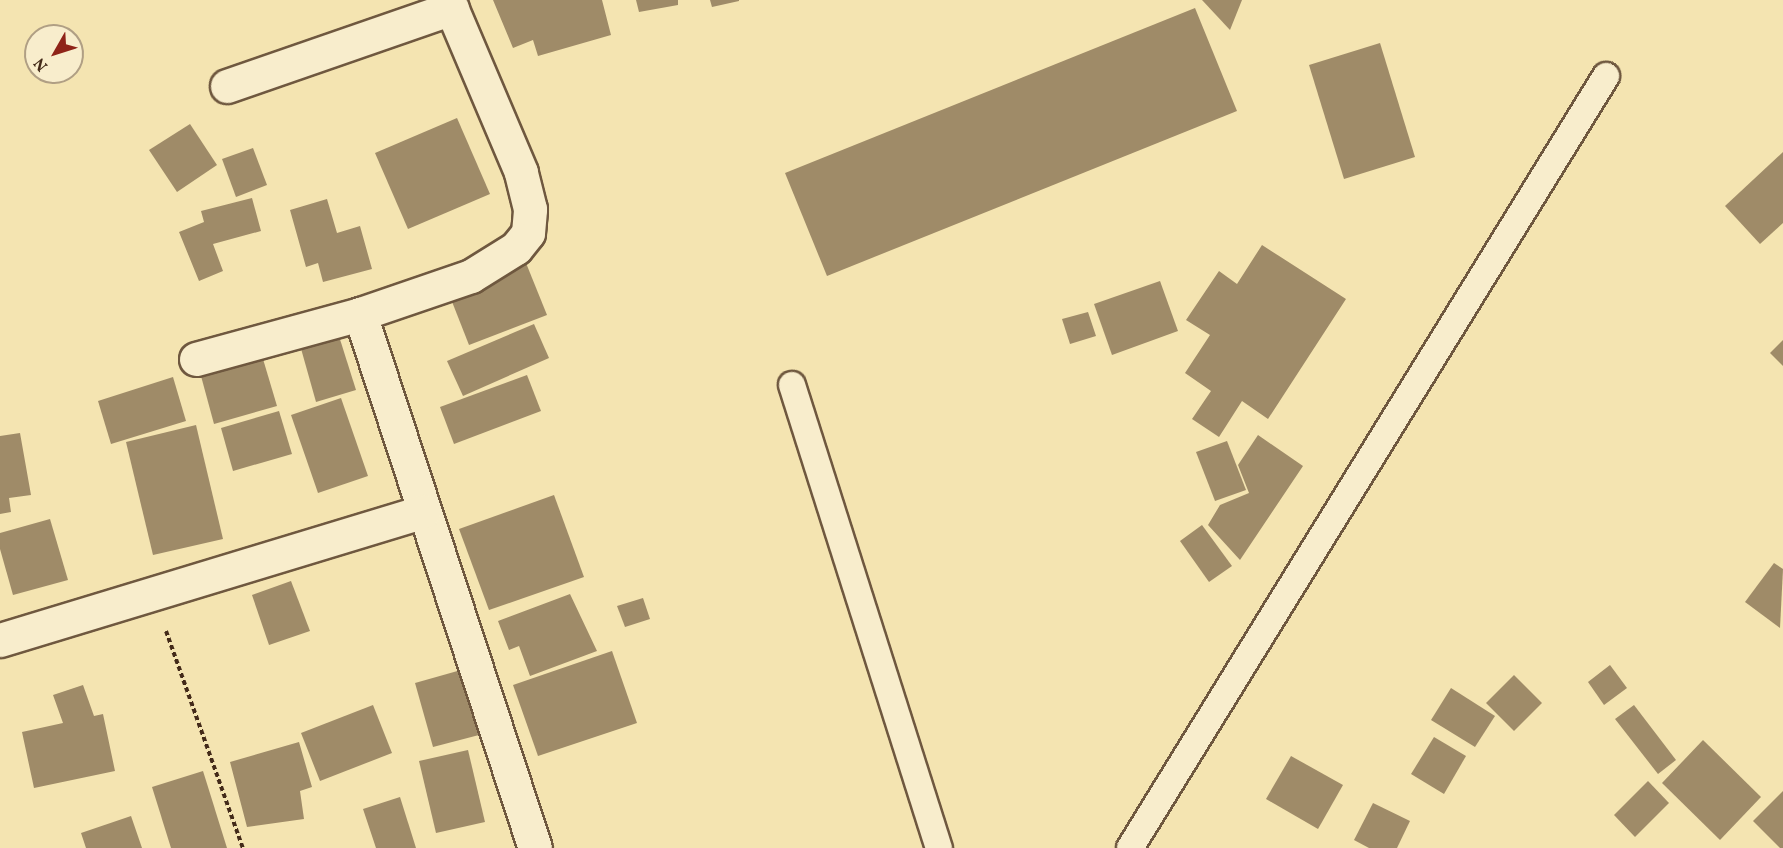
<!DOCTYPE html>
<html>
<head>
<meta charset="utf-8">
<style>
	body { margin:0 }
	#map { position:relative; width:1783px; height:848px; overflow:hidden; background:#f4e4b1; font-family:Vollkorn,serif }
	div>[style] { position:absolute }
	.building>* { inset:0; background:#9f8b68 }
	.path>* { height:4px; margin-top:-2px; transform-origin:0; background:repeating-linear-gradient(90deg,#432a19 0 4.5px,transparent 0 7.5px) }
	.roads { filter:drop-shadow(2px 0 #6f583f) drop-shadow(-2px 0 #6f583f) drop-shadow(0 2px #6f583f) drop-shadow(0 -2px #6f583f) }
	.service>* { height:26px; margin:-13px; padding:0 13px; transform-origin:13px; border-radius:13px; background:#f8edcc }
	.minor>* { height:33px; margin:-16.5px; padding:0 16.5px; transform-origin:16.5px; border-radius:16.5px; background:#f8edcc }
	span { translate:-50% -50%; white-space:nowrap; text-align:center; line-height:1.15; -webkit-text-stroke:4.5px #f8edcc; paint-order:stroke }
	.north { position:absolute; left:24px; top:24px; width:60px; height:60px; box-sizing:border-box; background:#f8edcc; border:2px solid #b09f84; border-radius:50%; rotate:231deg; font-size:16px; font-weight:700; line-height:24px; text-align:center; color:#432a19 }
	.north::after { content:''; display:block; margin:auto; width:21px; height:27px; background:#8f2418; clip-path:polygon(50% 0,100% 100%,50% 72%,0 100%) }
</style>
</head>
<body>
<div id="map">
	<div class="building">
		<i style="clip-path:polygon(493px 0,602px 0,611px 35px,538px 56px,533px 40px,513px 48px)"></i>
		<i style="clip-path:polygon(636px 0,678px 0,678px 5px,639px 12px)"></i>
		<i style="clip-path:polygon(710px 0,739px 0,739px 1px,712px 7px)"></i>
		<i style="clip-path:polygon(1202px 0,1242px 0,1230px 30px)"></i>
		<i style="clip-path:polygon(1195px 8px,1237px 111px,827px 276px,785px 173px)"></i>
		<i style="clip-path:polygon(1380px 43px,1415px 157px,1344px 179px,1309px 65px)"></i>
		<i style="clip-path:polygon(457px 118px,490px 194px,408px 229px,375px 153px)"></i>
		<i style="clip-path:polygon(190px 124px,217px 165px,177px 192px,149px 150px)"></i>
		<i style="clip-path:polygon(253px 148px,267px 185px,236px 197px,222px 159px)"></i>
		<i style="clip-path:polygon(1783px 152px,1783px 223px,1760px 244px,1725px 206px)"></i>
		<i style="clip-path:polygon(252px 198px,261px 231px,213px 244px,223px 271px,199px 281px,179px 232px,204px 222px,201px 211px)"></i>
		<i style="clip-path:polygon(327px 199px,337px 233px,360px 226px,372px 269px,323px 282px,318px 263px,306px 267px,290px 210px)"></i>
		<i style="clip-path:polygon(1262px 245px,1346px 299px,1268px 419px,1242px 401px,1219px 437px,1192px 419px,1211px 391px,1185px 373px,1210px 335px,1186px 320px,1219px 271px,1237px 284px)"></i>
		<i style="clip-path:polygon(526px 263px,547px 315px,469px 345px,449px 294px)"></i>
		<i style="clip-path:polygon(1160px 281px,1178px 331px,1112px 355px,1094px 304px)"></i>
		<i style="clip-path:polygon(1088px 312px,1096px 336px,1070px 344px,1062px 319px)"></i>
		<i style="clip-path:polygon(534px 324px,549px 358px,463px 396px,447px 361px)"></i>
		<i style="clip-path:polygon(338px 333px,356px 390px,316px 402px,300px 345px)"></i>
		<i style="clip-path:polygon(1783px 340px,1783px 366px,1770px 353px)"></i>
		<i style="clip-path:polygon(263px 359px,277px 406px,214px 424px,201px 376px)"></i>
		<i style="clip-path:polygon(527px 375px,541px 411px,454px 444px,440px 407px)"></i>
		<i style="clip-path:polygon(173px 377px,186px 421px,111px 444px,98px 401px)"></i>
		<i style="clip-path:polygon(341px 398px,368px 476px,318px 493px,291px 415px)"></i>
		<i style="clip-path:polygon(279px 411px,292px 454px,233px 471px,221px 428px)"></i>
		<i style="clip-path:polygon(196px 425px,223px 539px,153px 555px,126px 442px)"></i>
		<i style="clip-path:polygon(20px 433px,31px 495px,9px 498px,11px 512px,0 514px,0 436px)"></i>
		<i style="clip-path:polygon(1258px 435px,1303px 466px,1240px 560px,1208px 525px,1220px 505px,1249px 493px,1238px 465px)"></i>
		<i style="clip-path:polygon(1227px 441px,1246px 490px,1215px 501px,1196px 452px)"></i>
		<i style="clip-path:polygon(554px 495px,584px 577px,489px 610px,459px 529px)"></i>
		<i style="clip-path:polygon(50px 519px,68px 580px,13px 595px,0 549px,0 533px)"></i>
		<i style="clip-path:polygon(1202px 525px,1232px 566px,1209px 582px,1180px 541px)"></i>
		<i style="clip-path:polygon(1774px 563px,1783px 569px,1780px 628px,1745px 602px)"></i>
		<i style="clip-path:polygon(291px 581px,310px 631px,269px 645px,252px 595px)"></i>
		<i style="clip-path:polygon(570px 594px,597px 651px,530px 676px,519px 646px,509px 650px,498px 621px)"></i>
		<i style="clip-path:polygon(643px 598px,650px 619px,625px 627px,617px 606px)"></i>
		<i style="clip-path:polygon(612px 651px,637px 723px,538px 756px,513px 685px)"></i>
		<i style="clip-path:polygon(1610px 665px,1627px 688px,1604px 705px,1588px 682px)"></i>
		<i style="clip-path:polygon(461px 670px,479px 735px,433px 747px,415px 683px)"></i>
		<i style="clip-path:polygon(1514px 675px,1542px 703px,1514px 731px,1486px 703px)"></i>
		<i style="clip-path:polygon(83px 685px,94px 716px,103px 714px,115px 771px,34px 788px,22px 732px,63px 723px,53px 695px)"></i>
		<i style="clip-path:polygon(1451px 688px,1495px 716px,1475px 747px,1431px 720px)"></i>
		<i style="clip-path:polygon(373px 705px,392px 753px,320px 781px,301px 733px)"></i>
		<i style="clip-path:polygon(1634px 705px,1676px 760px,1658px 774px,1615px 719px)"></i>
		<i style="clip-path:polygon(1434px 737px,1466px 756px,1444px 794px,1411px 774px)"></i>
		<i style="clip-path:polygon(1703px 740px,1761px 797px,1720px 840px,1662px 783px)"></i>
		<i style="clip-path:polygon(299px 742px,312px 787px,300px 791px,304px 819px,247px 827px,230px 762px)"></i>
		<i style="clip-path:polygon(468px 750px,485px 822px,436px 833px,419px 761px)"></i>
		<i style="clip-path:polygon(1291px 756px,1343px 785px,1318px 829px,1266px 799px)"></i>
		<i style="clip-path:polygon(203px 771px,227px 848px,171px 848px,152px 787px)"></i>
		<i style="clip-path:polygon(1648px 781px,1669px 803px,1635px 837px,1614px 815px)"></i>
		<i style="clip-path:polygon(1783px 791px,1783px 848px,1780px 848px,1753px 821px)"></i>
		<i style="clip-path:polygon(400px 797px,416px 848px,376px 848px,363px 809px)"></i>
		<i style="clip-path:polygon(1373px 803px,1410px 821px,1397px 848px,1369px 848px,1354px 840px)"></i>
		<i style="clip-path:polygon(131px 816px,142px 848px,86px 848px,81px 833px)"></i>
	</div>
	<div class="path">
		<i style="left:166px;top:631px;width:230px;rotate:70.5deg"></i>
	</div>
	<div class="roads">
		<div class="service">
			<i style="left:792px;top:385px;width:486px;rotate:72.4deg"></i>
			<i style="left:1130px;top:848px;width:907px;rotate:-58.34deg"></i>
		</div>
		<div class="minor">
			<i style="left:227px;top:86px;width:238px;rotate:-19.1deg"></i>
			<i style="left:360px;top:314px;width:562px;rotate:71.86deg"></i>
			<i style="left:196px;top:359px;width:170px;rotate:-15.3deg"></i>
			<i style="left:360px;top:314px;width:117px;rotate:-18.9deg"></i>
			<i style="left:471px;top:276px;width:53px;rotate:-31.9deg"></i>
			<i style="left:516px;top:248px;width:19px;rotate:-51deg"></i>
			<i style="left:528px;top:233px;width:24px;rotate:-85deg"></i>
			<i style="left:530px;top:209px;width:38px;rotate:-104deg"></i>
			<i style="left:521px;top:172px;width:187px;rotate:-113deg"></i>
			<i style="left:0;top:640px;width:443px;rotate:-16.9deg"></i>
		</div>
	</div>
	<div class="north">N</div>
</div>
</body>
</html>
